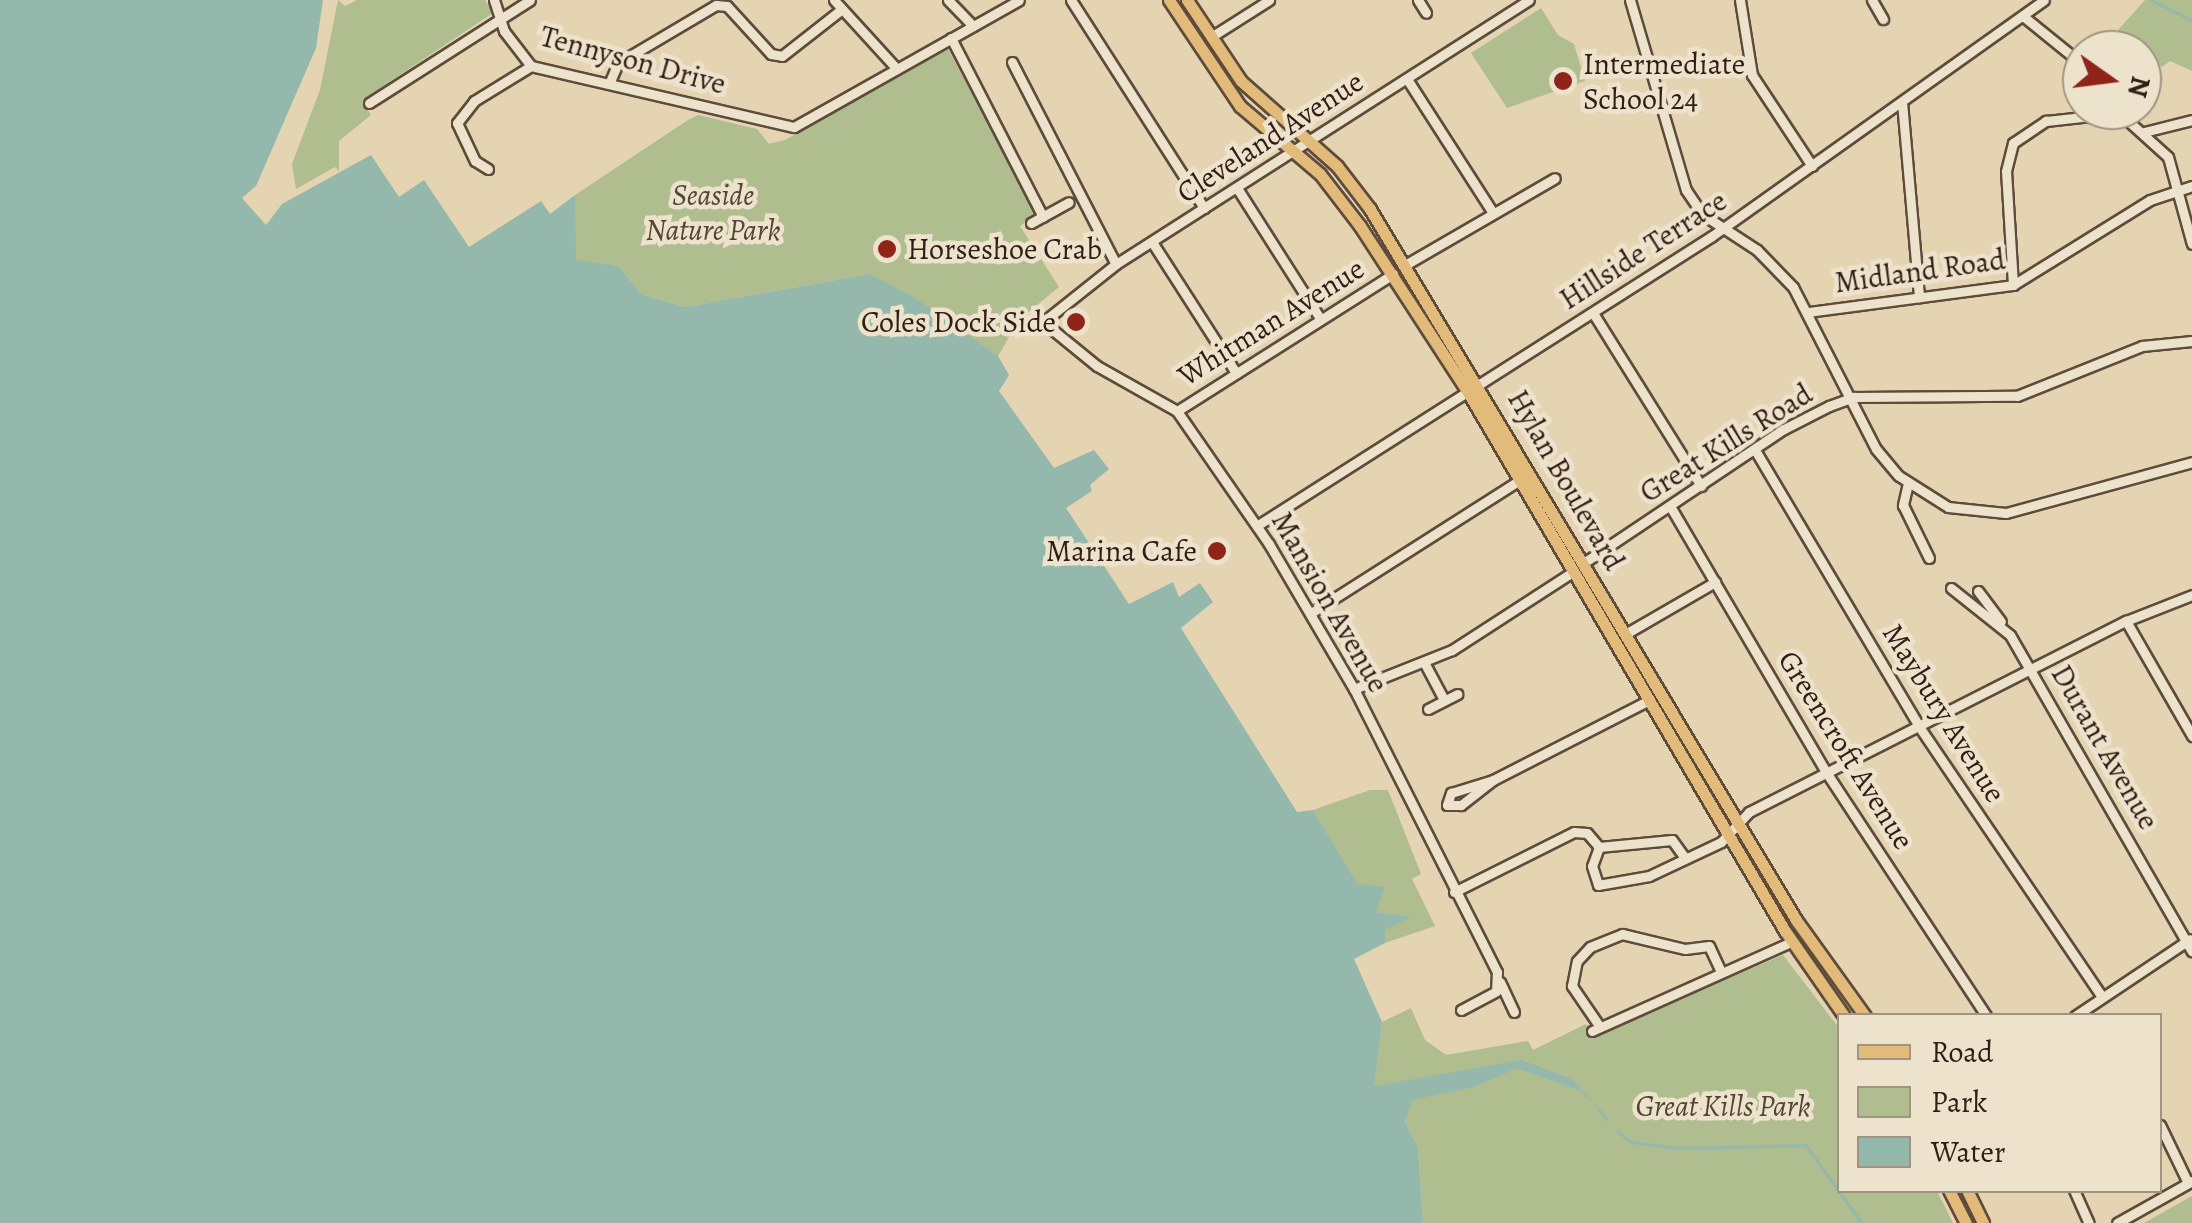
<!DOCTYPE html>
<html>
<head>
<meta charset="utf-8">
<style>
	body { margin:0 }
	#map { position:relative; width:2192px; height:1223px; overflow:hidden; background:#e4d4b2; font-family:Alegreya,serif }
	div>[style] { position:absolute }
	.green>* { inset:0; background:#b0bd8f }
	.water>* { inset:0; background:#95b8ad }
	.stream>* { height:2.5px; margin:-1.25px; padding:0 1.25px; transform-origin:1.25px; border-radius:1.25px; background:#95b8ad }
	.roads { filter:drop-shadow(2px 0 #5e4b3c) drop-shadow(-2px 0 #5e4b3c) drop-shadow(0 2px #5e4b3c) drop-shadow(0 -2px #5e4b3c) }
	.minor>* { height:9px; margin:-4.5px; padding:0 4.5px; transform-origin:4.5px; border-radius:4.5px; background:#ede3cd }
	.major>* { height:11px; margin:-5.5px; padding:0 5.5px; transform-origin:5.5px; border-radius:5.5px; background:#e2ba79 }
	.dots>* { width:28px; height:28px; translate:-50% -50%; box-sizing:border-box; border:5px solid #ede3cd; border-radius:50% }
	span { translate:-50% -50%; white-space:nowrap; text-align:center; line-height:1.15; -webkit-text-stroke:9px #ede3cd; paint-order:stroke }
	.street-label { font-size:30px; color:#321d14 }
	.poi-label { font-size:30px; color:#321d14 }
	.left { translate:0 -50%; text-align:left }
	.right { translate:-100% -50%; text-align:right }
	.park-label { font-size:30px; color:#524533; font-style:italic }
	.legend { position:absolute; left:1837px; top:1013px; width:325px; height:180px; box-sizing:border-box; background:#ede3cd; border:2px solid #a29483; margin:0; padding:12px 18px; list-style:none; font-size:30px; color:#321d14 }
	.legend li { display:flex; align-items:center; gap:20px; height:50px }
	.legend b { width:50px; border:2px solid #a29483 }
	.north { position:absolute; left:2062px; top:30px; width:100px; height:100px; box-sizing:border-box; background:#ede3cd; border:2px solid #a29483; border-radius:50%; rotate:104deg; font-size:28px; font-weight:700; line-height:40px; text-align:center; color:#321d14 }
	.north::after { content:''; display:block; margin:auto; width:35px; height:45px; background:#8f2418; clip-path:polygon(50% 0,100% 100%,50% 72%,0 100%) }
</style>
</head>
<body>
<div id="map">
	<div class="green">
		<i style="clip-path:polygon(338px 0,345px 6px,357px 0,485px 0,493px 13px,362px 100px,371px 115px,339px 141px,339px 171px,335px 167px,296px 189px,292px 164px,320px 90px)"></i>
		<i style="clip-path:polygon(2145px 0,2192px 0,2192px 71px,2170px 61px,2162px 67px,2118px 30px)"></i>
		<i style="clip-path:polygon(1541px 8px,1558px 35px,1574px 44px,1585px 81px,1507px 108px,1471px 53px)"></i>
		<i style="clip-path:polygon(948px 49px,1037px 215px,1020px 226px,1059px 287px,1019px 320px,998px 356px,869px 274px,685px 307px,641px 294px,619px 266px,575px 261px,575px 195px,688px 120px,698px 115px,757px 129px,769px 144px,785px 140px)"></i>
		<i style="clip-path:polygon(1370px 790px,1388px 790px,1421px 874px,1412px 879px,1435px 926px,1385px 943px,1384px 930px,1411px 917px,1375px 912px,1313px 810px)"></i>
		<i style="clip-path:polygon(1783px 955px,1839px 1028px,1840px 1190px,1937px 1191px,1953px 1223px,1423px 1223px,1418px 1147px,1405px 1122px,1410px 1104px,1373px 1087px,1382px 1022px,1411px 1008px,1425px 1040px,1446px 1055px,1528px 1041px,1533px 1050px,1586px 1024px,1592px 1037px)"></i>
		<i style="clip-path:polygon(2192px 1196px,2192px 1223px,2144px 1223px)"></i>
	</div>
	<div class="water">
		<i style="clip-path:polygon(0 0,323px 0,316px 48px,256px 186px,242px 198px,266px 225px,282px 204px,371px 155px,399px 197px,424px 180px,469px 247px,541px 201px,550px 214px,575px 195px,576px 260px,619px 266px,641px 294px,685px 307px,869px 274px,912px 296px,998px 356px,1009px 375px,999px 391px,1054px 468px,1094px 450px,1109px 469px,1090px 485px,1092px 491px,1066px 508px,1129px 604px,1173px 582px,1179px 597px,1200px 583px,1213px 602px,1181px 628px,1297px 812px,1313px 810px,1358px 884px,1385px 887px,1376px 912px,1412px 917px,1385px 930px,1385px 943px,1354px 959px,1382px 1022px,1374px 1086px,1521px 1060px,1572px 1079px,1601px 1110px,1581px 1091px,1517px 1068px,1474px 1087px,1412px 1100px,1405px 1122px,1418px 1147px,1423px 1223px,0 1223px)"></i>
	</div>
	<div class="stream">
		<i style="left:2151px;top:0;width:46px;rotate:26deg"></i>
		<i style="left:1599px;top:1109px;width:13px;rotate:51deg"></i>
		<i style="left:1617px;top:1131px;width:19px;rotate:36deg"></i>
		<i style="left:1632px;top:1142px;width:44px;rotate:7.8deg"></i>
		<i style="left:1676px;top:1148px;width:130px;rotate:-1.3deg"></i>
		<i style="left:1806px;top:1145px;width:96px;rotate:54.3deg"></i>
	</div>
	<div class="roads">
		<div class="minor">
			<i style="left:494px;top:0;width:33px;rotate:72deg"></i>
			<i style="left:504px;top:31px;width:44px;rotate:52.4deg"></i>
			<i style="left:531px;top:66px;width:270px;rotate:13.1deg"></i>
			<i style="left:794px;top:127px;width:258px;rotate:-29.4deg"></i>
			<i style="left:834px;top:0;width:93px;rotate:47.6deg"></i>
			<i style="left:948px;top:0;width:36px;rotate:46deg"></i>
			<i style="left:1071px;top:0;width:247px;rotate:57.4deg"></i>
			<i style="left:1418px;top:0;width:15px;rotate:58deg"></i>
			<i style="left:1630px;top:0;width:198px;rotate:73.6deg"></i>
			<i style="left:1686px;top:190px;width:29px;rotate:56deg"></i>
			<i style="left:1702px;top:214px;width:66px;rotate:33.2deg"></i>
			<i style="left:1757px;top:250px;width:52px;rotate:45.8deg"></i>
			<i style="left:1793px;top:287px;width:182px;rotate:62.9deg"></i>
			<i style="left:1876px;top:449px;width:35px;rotate:50deg"></i>
			<i style="left:1899px;top:476px;width:58px;rotate:32.3deg"></i>
			<i style="left:1948px;top:507px;width:58px;rotate:5.9deg"></i>
			<i style="left:2006px;top:513px;width:193px;rotate:-15.3deg"></i>
			<i style="left:1740px;top:0;width:76px;rotate:80.9deg"></i>
			<i style="left:1752px;top:75px;width:109px;rotate:56.6deg"></i>
			<i style="left:1872px;top:0;width:22px;rotate:60deg"></i>
			<i style="left:2023px;top:16px;width:76px;rotate:39.1deg"></i>
			<i style="left:1211px;top:37px;width:69px;rotate:-32.5deg"></i>
			<i style="left:951px;top:38px;width:201px;rotate:62.8deg"></i>
			<i style="left:1012px;top:62px;width:227px;rotate:62.8deg"></i>
			<i style="left:1407px;top:79px;width:156px;rotate:57.3deg"></i>
			<i style="left:609px;top:84px;width:23px;rotate:-67deg"></i>
			<i style="left:618px;top:63px;width:114px;rotate:-30.6deg"></i>
			<i style="left:716px;top:5px;width:11px;rotate:5deg"></i>
			<i style="left:727px;top:6px;width:65px;rotate:47.5deg"></i>
			<i style="left:771px;top:54px;width:11px;rotate:10deg"></i>
			<i style="left:782px;top:56px;width:76px;rotate:-38.1deg"></i>
			<i style="left:1902px;top:102px;width:196px;rotate:85deg"></i>
			<i style="left:369px;top:103px;width:191px;rotate:-32.6deg"></i>
			<i style="left:2116px;top:110px;width:70px;rotate:42.1deg"></i>
			<i style="left:2168px;top:157px;width:90px;rotate:74.6deg"></i>
			<i style="left:2144px;top:132px;width:49px;rotate:-14deg"></i>
			<i style="left:488px;top:169px;width:15px;rotate:-148deg"></i>
			<i style="left:475px;top:161px;width:42px;rotate:-115.3deg"></i>
			<i style="left:457px;top:123px;width:28px;rotate:-52deg"></i>
			<i style="left:474px;top:101px;width:67px;rotate:-31.6deg"></i>
			<i style="left:1237px;top:188px;width:156px;rotate:57.5deg"></i>
			<i style="left:1031px;top:223px;width:43px;rotate:-28.9deg"></i>
			<i style="left:1152px;top:242px;width:156px;rotate:57.3deg"></i>
			<i style="left:1405px;top:265px;width:173px;rotate:-30.1deg"></i>
			<i style="left:2013px;top:285px;width:114px;rotate:-93.5deg"></i>
			<i style="left:2006px;top:171px;width:29px;rotate:-76deg"></i>
			<i style="left:2013px;top:143px;width:40px;rotate:-34deg"></i>
			<i style="left:2046px;top:121px;width:72px;rotate:-6.3deg"></i>
			<i style="left:1808px;top:312px;width:207px;rotate:-7.5deg"></i>
			<i style="left:2013px;top:285px;width:161px;rotate:-31.8deg"></i>
			<i style="left:2150px;top:200px;width:44px;rotate:-18.4deg"></i>
			<i style="left:1593px;top:313px;width:204px;rotate:58deg"></i>
			<i style="left:1177px;top:411px;width:256px;rotate:-32.4deg"></i>
			<i style="left:1755px;top:450px;width:320px;rotate:59.3deg"></i>
			<i style="left:1918px;top:725px;width:328px;rotate:55.9deg"></i>
			<i style="left:1908px;top:483px;width:23px;rotate:103deg"></i>
			<i style="left:1903px;top:505px;width:59px;rotate:63.9deg"></i>
			<i style="left:1670px;top:506px;width:308px;rotate:59.6deg"></i>
			<i style="left:1826px;top:772px;width:292px;rotate:56.7deg"></i>
			<i style="left:1258px;top:525px;width:538px;rotate:-32.48deg"></i>
			<i style="left:1712px;top:236px;width:407px;rotate:-35.4deg"></i>
			<i style="left:1585px;top:562px;width:239px;rotate:-33.8deg"></i>
			<i style="left:1784px;top:429px;width:51px;rotate:-27.1deg"></i>
			<i style="left:1829px;top:406px;width:27px;rotate:-20deg"></i>
			<i style="left:1854px;top:397px;width:163px;rotate:-0.4deg"></i>
			<i style="left:2017px;top:396px;width:135px;rotate:-21.8deg"></i>
			<i style="left:2142px;top:346px;width:50px;rotate:-5.7deg"></i>
			<i style="left:1951px;top:588px;width:75px;rotate:38.5deg"></i>
			<i style="left:2010px;top:635px;width:365px;rotate:60.1deg"></i>
			<i style="left:1978px;top:591px;width:38px;rotate:53deg"></i>
			<i style="left:1311px;top:613px;width:248px;rotate:-32.5deg"></i>
			<i style="left:2126px;top:621px;width:133px;rotate:60.1deg"></i>
			<i style="left:1627px;top:633px;width:102px;rotate:-30.1deg"></i>
			<i style="left:1425px;top:664px;width:40px;rotate:62deg"></i>
			<i style="left:1354px;top:689px;width:105px;rotate:-21.7deg"></i>
			<i style="left:1452px;top:650px;width:145px;rotate:-32.9deg"></i>
			<i style="left:1428px;top:709px;width:33px;rotate:-27deg"></i>
			<i style="left:1493px;top:780px;width:41px;rotate:142deg"></i>
			<i style="left:1461px;top:805px;width:14px;rotate:180deg"></i>
			<i style="left:1447px;top:805px;width:13px;rotate:-72deg"></i>
			<i style="left:1451px;top:793px;width:44px;rotate:-17.2deg"></i>
			<i style="left:1493px;top:780px;width:175px;rotate:-27.1deg"></i>
			<i style="left:1599px;top:847px;width:20px;rotate:110deg"></i>
			<i style="left:1592px;top:866px;width:20px;rotate:72deg"></i>
			<i style="left:1598px;top:885px;width:52px;rotate:-10deg"></i>
			<i style="left:1649px;top:876px;width:80px;rotate:-25.3deg"></i>
			<i style="left:1721px;top:842px;width:41px;rotate:-47deg"></i>
			<i style="left:1749px;top:812px;width:423px;rotate:-26.9deg"></i>
			<i style="left:2126px;top:621px;width:71px;rotate:-21.5deg"></i>
			<i style="left:1599px;top:847px;width:73px;rotate:-5.5deg"></i>
			<i style="left:1672px;top:840px;width:22px;rotate:54deg"></i>
			<i style="left:1454px;top:892px;width:134px;rotate:-26.6deg"></i>
			<i style="left:1574px;top:832px;width:13px;rotate:4deg"></i>
			<i style="left:1587px;top:833px;width:18px;rotate:49deg"></i>
			<i style="left:1500px;top:982px;width:33px;rotate:65deg"></i>
			<i style="left:1461px;top:1010px;width:40px;rotate:-28deg"></i>
			<i style="left:1496px;top:991px;width:19px;rotate:-87deg"></i>
			<i style="left:1497px;top:972px;width:317px;rotate:-116.8deg"></i>
			<i style="left:1354px;top:689px;width:168px;rotate:-120.4deg"></i>
			<i style="left:1269px;top:544px;width:162px;rotate:-124.7deg"></i>
			<i style="left:1177px;top:411px;width:92px;rotate:-150.6deg"></i>
			<i style="left:1097px;top:366px;width:70px;rotate:-140.8deg"></i>
			<i style="left:1043px;top:322px;width:93px;rotate:-38.5deg"></i>
			<i style="left:1116px;top:264px;width:490px;rotate:-32.6deg"></i>
			<i style="left:2075px;top:1016px;width:138px;rotate:-33.8deg"></i>
			<i style="left:1600px;top:1027px;width:50px;rotate:-124.3deg"></i>
			<i style="left:1572px;top:986px;width:25px;rotate:-79deg"></i>
			<i style="left:1577px;top:961px;width:19px;rotate:-47deg"></i>
			<i style="left:1590px;top:947px;width:35px;rotate:-22deg"></i>
			<i style="left:1622px;top:934px;width:65px;rotate:13.4deg"></i>
			<i style="left:1685px;top:949px;width:24px;rotate:-7deg"></i>
			<i style="left:1709px;top:946px;width:29px;rotate:65deg"></i>
			<i style="left:1592px;top:1031px;width:218px;rotate:-24.1deg"></i>
			<i style="left:2160px;top:1125px;width:64px;rotate:64.2deg"></i>
			<i style="left:2074px;top:1190px;width:36px;rotate:66deg"></i>
			<i style="left:2117px;top:1223px;width:86px;rotate:-29.2deg"></i>
		</div>
		<div class="major">
			<i style="left:1169px;top:0;width:128px;rotate:56.2deg"></i>
			<i style="left:1240px;top:106px;width:105px;rotate:40.4deg"></i>
			<i style="left:1320px;top:174px;width:66px;rotate:52.4deg"></i>
			<i style="left:1360px;top:226px;width:200px;rotate:57deg"></i>
			<i style="left:1469px;top:394px;width:623px;rotate:59.53deg"></i>
			<i style="left:1785px;top:931px;width:103px;rotate:55.2deg"></i>
			<i style="left:1187px;top:0;width:97px;rotate:56.3deg"></i>
			<i style="left:1241px;top:81px;width:128px;rotate:41.5deg"></i>
			<i style="left:1337px;top:166px;width:54px;rotate:52.5deg"></i>
			<i style="left:1370px;top:209px;width:829px;rotate:59.07deg"></i>
			<i style="left:1796px;top:920px;width:118px;rotate:54.3deg"></i>
			<i style="left:1949px;top:1190px;width:37px;rotate:63deg"></i>
			<i style="left:1967px;top:1190px;width:37px;rotate:64deg"></i>
		</div>
	</div>
	<div class="dots">
		<i style="left:1563px;top:81px;background:#8f2418"></i>
		<i style="left:887px;top:249px;background:#8f2418"></i>
		<i style="left:1076px;top:322px;background:#8f2418"></i>
		<i style="left:1217px;top:551px;background:#8f2418"></i>
	</div>
	<div class="street-label">
		<span style="left:633px;top:60px;rotate:15deg">Tennyson Drive</span>
		<span style="left:1270px;top:137px;rotate:-33deg">Cleveland Avenue</span>
		<span style="left:1643px;top:250px;rotate:-33deg">Hillside Terrace</span>
		<span style="left:1920px;top:271px;rotate:-8deg">Midland Road</span>
		<span style="left:1271px;top:322px;rotate:-32deg">Whitman Avenue</span>
		<span style="left:1726px;top:443px;rotate:-32deg">Great Kills Road</span>
		<span style="left:1566px;top:480px;rotate:60deg">Hylan Boulevard</span>
		<span style="left:1330px;top:602px;rotate:60deg">Mansion Avenue</span>
		<span style="left:1944px;top:713px;rotate:58deg">Maybury Avenue</span>
		<span style="left:2105px;top:747px;rotate:60deg">Durant Avenue</span>
		<span style="left:1846px;top:750px;rotate:58deg">Greencroft Avenue</span>
	</div>
	<div class="poi-label">
		<span class="left" style="left:1583px;top:81px">Intermediate<br>School 24</span>
		<span class="left" style="left:907px;top:249px">Horseshoe Crab</span>
		<span class="right" style="left:1056px;top:322px">Coles Dock Side</span>
		<span class="right" style="left:1197px;top:551px">Marina Cafe</span>
	</div>
	<div class="park-label">
		<span style="left:713px;top:212px">Seaside<br>Nature Park</span>
		<span style="left:1723px;top:1106px">Great Kills Park</span>
	</div>
	<ul class="legend">
	<li><b style="height:12px;background:#e2ba79"></b>Road</li>
	<li><b style="height:28px;background:#b0bd8f"></b>Park</li>
	<li><b style="height:28px;background:#95b8ad"></b>Water</li>
	</ul>
	<div class="north">N</div>
</div>
</body>
</html>
